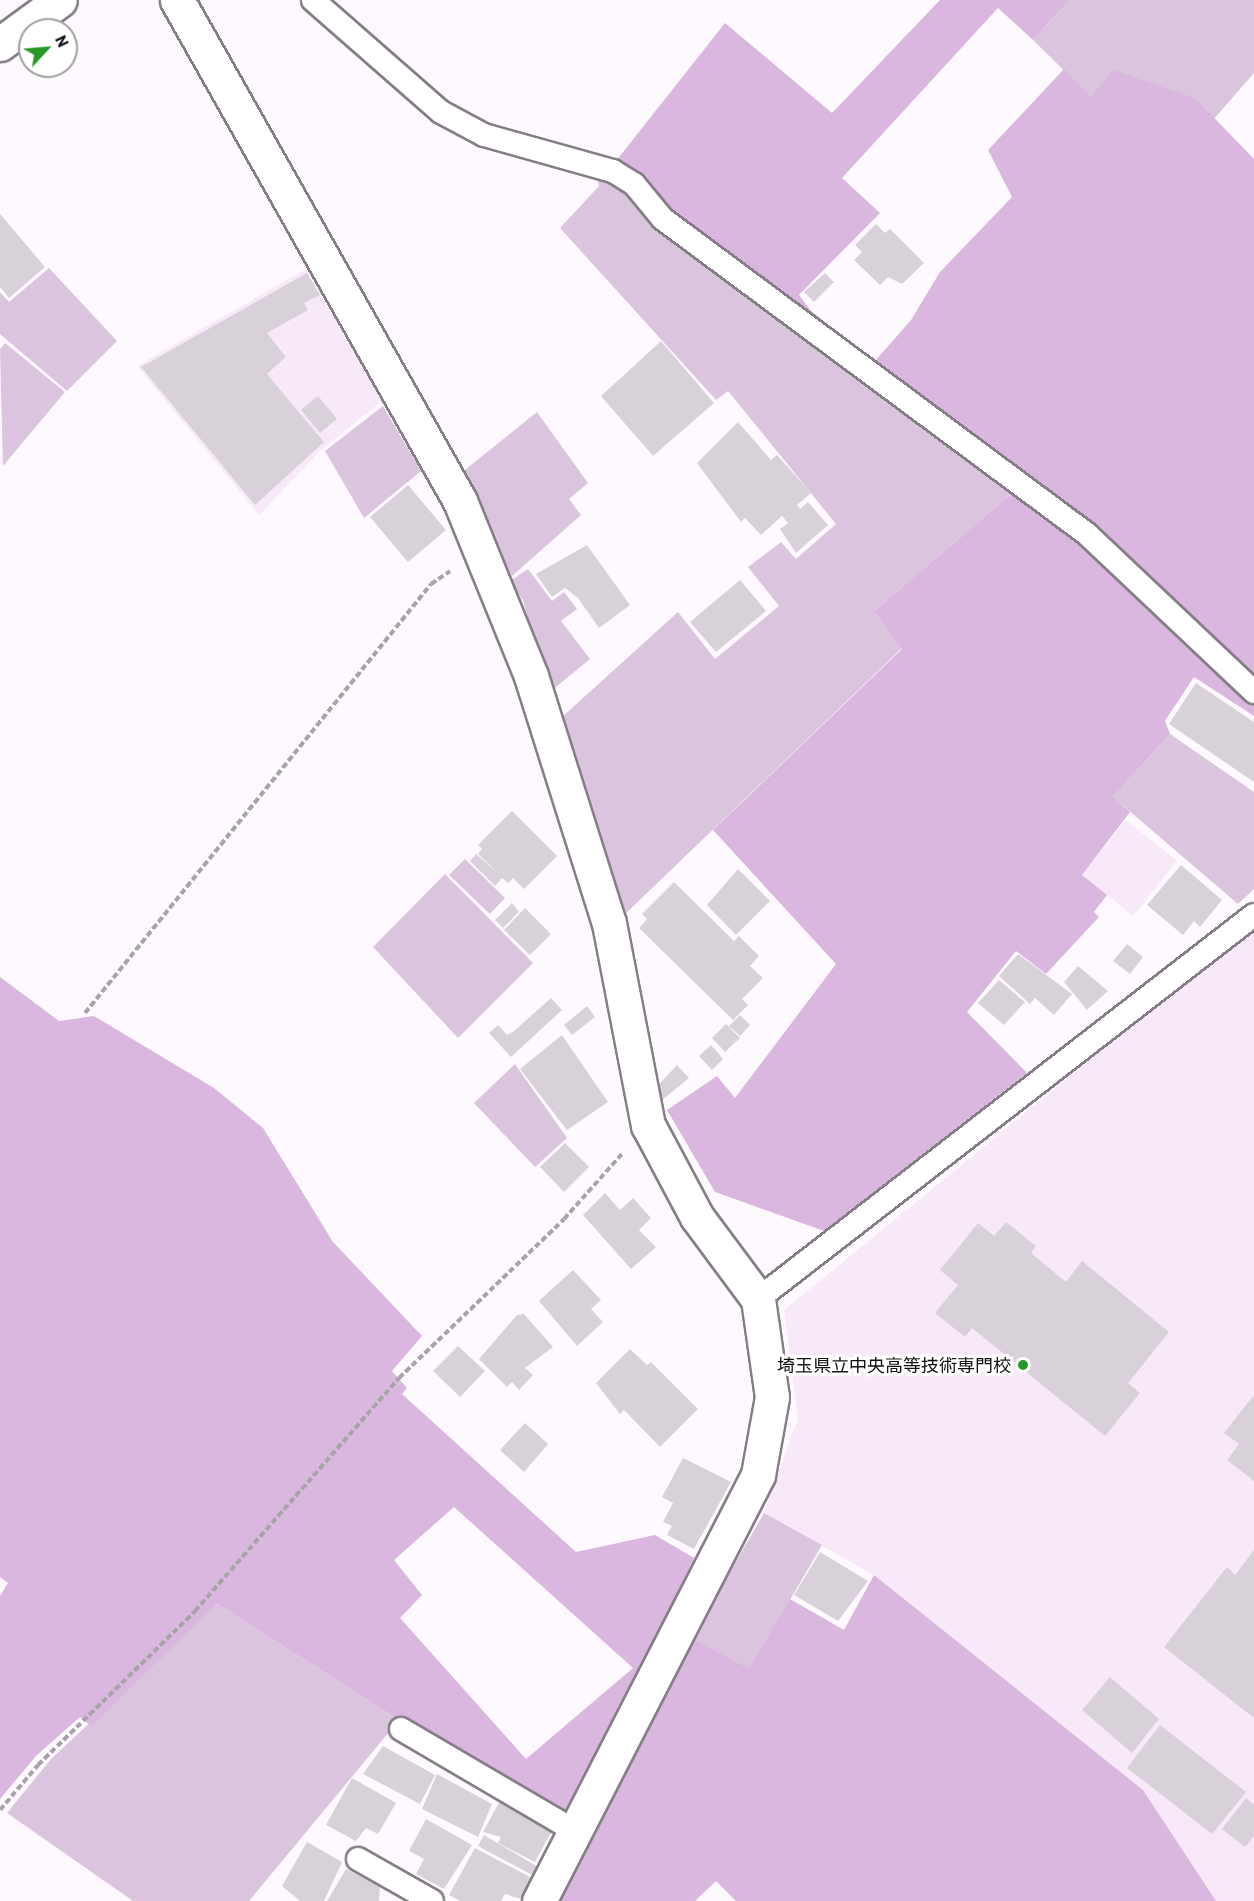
<!DOCTYPE html>
<html>
<head>
<meta charset="utf-8">
<style>
	body { margin:0 }
	#map { position:relative; width:1254px; height:1901px; overflow:hidden; background:#fef9fe; font-family:Barlow,"Noto Sans JP",sans-serif }
	div>[style] { position:absolute }
	.built>* { inset:0; background:#f7e9f8 }
	.green>* { inset:0; background:#dbc5de }
	.forest>* { inset:0; background:#dab7de }
	.building>* { inset:0; background:#d9d1da }
	.path>* { height:4px; margin-top:-2px; transform-origin:0; background:repeating-linear-gradient(90deg,#a8a3a8 0 6px,transparent 0 9px) }
	.roads { filter:drop-shadow(2px 0 #857e86) drop-shadow(-2px 0 #857e86) drop-shadow(0 2px #857e86) drop-shadow(0 -2px #857e86) }
	.service>* { height:22px; margin:-11px; padding:0 11px; transform-origin:11px; border-radius:11px; background:#fff }
	.minor>* { height:33px; margin:-16.5px; padding:0 16.5px; transform-origin:16.5px; border-radius:16.5px; background:#fff }
	.tertiary>* { height:33px; margin:-16.5px; padding:0 16.5px; transform-origin:16.5px; border-radius:16.5px; background:#fff }
	.dots>* { width:16px; height:16px; translate:-50% -50%; box-sizing:border-box; border:3px solid #fff; border-radius:50% }
	span { translate:-50% -50%; white-space:nowrap; text-align:center; line-height:1.15; -webkit-text-stroke:6px #fff; paint-order:stroke }
	.poi-label { font-size:18px; color:#131013 }
	.right { translate:-100% -50%; text-align:right }
	.north { position:absolute; left:18px; top:18px; width:60px; height:60px; box-sizing:border-box; background:#fff; border:2px solid #a19fa1; border-radius:50%; rotate:64deg; font-size:16px; font-weight:700; line-height:24px; text-align:center; color:#131013 }
	.north::after { content:''; display:block; margin:auto; width:21px; height:27px; background:#269827; clip-path:polygon(50% 0,100% 100%,50% 72%,0 100%) }
</style>
</head>
<body>
<div id="map">
	<div class="built">
		<i style="clip-path:polygon(306px 269px,382px 401px,321px 450px,259px 515px,137px 366px)"></i>
		<i style="clip-path:polygon(1126px 820px,1177px 861px,1133px 916px,1082px 875px)"></i>
		<i style="clip-path:polygon(1254px 926px,1254px 1901px,1216px 1901px,1143px 1790px,874px 1575px,764px 1513px,798px 1419px,784px 1310px)"></i>
	</div>
	<div class="green">
		<i style="clip-path:polygon(1070px 0,1254px 0,1254px 73px,1214px 119px,1195px 98px,1091px 97px,1033px 40px)"></i>
		<i style="clip-path:polygon(596px 176px,897px 397px,1010px 495px,874px 611px,902px 648px,621px 918px,562px 717px,678px 612px,715px 659px,779px 606px,748px 567px,781px 542px,796px 559px,836px 524px,728px 391px,716px 400px,560px 228px,599px 186px)"></i>
		<i style="clip-path:polygon(49px 268px,117px 341px,67px 391px,0 334px,0 292px,9px 302px)"></i>
		<i style="clip-path:polygon(5px 343px,65px 392px,3px 466px,0 349px)"></i>
		<i style="clip-path:polygon(383px 406px,421px 471px,364px 518px,325px 451px)"></i>
		<i style="clip-path:polygon(537px 412px,588px 483px,569px 499px,581px 515px,512px 576px,461px 473px)"></i>
		<i style="clip-path:polygon(528px 569px,552px 601px,564px 592px,577px 609px,561px 621px,590px 659px,550px 692px,523px 601px,510px 581px)"></i>
		<i style="clip-path:polygon(1170px 734px,1254px 792px,1254px 889px,1238px 904px,1113px 797px)"></i>
		<i style="clip-path:polygon(465px 859px,505px 898px,490px 914px,449px 875px)"></i>
		<i style="clip-path:polygon(445px 874px,533px 963px,458px 1038px,373px 947px)"></i>
		<i style="clip-path:polygon(515px 1064px,567px 1138px,535px 1167px,474px 1103px)"></i>
		<i style="clip-path:polygon(764px 1513px,822px 1545px,749px 1670px,692px 1638px)"></i>
		<i style="clip-path:polygon(217px 1604px,399px 1720px,249px 1901px,133px 1901px,7px 1813px,51px 1759px)"></i>
	</div>
	<div class="forest">
		<i style="clip-path:polygon(940px 0,1070px 0,1033px 40px,998px 8px,842px 178px,880px 213px,799px 295px,811px 311px,875px 361px,911px 320px,940px 272px,1012px 197px,988px 150px,1064px 69px,1091px 97px,1113px 70px,1195px 98px,1254px 159px,1254px 716px,1194px 677px,1165px 721px,1170px 734px,1113px 797px,1130px 812px,1082px 875px,1107px 895px,1094px 912px,1099px 917px,1046px 974px,1016px 951px,967px 1012px,1027px 1073px,824px 1231px,715px 1192px,667px 1110px,717px 1076px,735px 1098px,836px 964px,713px 830px,902px 649px,874px 611px,1010px 495px,897px 397px,596px 176px,616px 161px,725px 23px,832px 113px)"></i>
		<i style="clip-path:polygon(evenodd,0 977px,59px 1021px,94px 1016px,214px 1088px,263px 1128px,333px 1242px,422px 1336px,392px 1371px,407px 1388px,402px 1394px,576px 1552px,655px 1535px,694px 1558px,569px 1817px,399px 1720px,217px 1604px,91px 1726px,80px 1717px,36px 1756px,0 1799px,0 1596px,8px 1583px,0 1577px,0 977px,454px 1507px,633px 1668px,526px 1759px,400px 1618px,422px 1595px,394px 1560px,454px 1507px)"></i>
		<i style="clip-path:polygon(874px 1575px,1143px 1790px,1216px 1901px,736px 1901px,716px 1881px,695px 1901px,560px 1901px,692px 1638px,749px 1669px,790px 1599px,844px 1630px)"></i>
	</div>
	<div class="building">
		<i style="clip-path:polygon(0 214px,45px 267px,9px 298px,0 287px)"></i>
		<i style="clip-path:polygon(876px 224px,885px 233px,890px 229px,924px 263px,902px 284px,888px 277px,880px 285px,854px 260px,862px 252px,855px 245px)"></i>
		<i style="clip-path:polygon(307px 273px,320px 295px,304px 303px,308px 310px,267px 333px,286px 357px,267px 374px,324px 442px,255px 505px,141px 367px)"></i>
		<i style="clip-path:polygon(825px 273px,834px 282px,814px 302px,804px 292px)"></i>
		<i style="clip-path:polygon(661px 341px,714px 403px,653px 456px,601px 396px)"></i>
		<i style="clip-path:polygon(318px 396px,337px 419px,320px 433px,301px 410px)"></i>
		<i style="clip-path:polygon(738px 422px,771px 460px,777px 455px,811px 493px,797px 505px,800px 509px,808px 502px,828px 525px,796px 553px,780px 529px,788px 523px,782px 516px,761px 535px,745px 518px,741px 522px,697px 463px)"></i>
		<i style="clip-path:polygon(408px 485px,446px 530px,408px 562px,370px 517px)"></i>
		<i style="clip-path:polygon(587px 545px,630px 605px,599px 628px,578px 598px,565px 588px,552px 597px,536px 574px)"></i>
		<i style="clip-path:polygon(740px 580px,766px 611px,716px 652px,690px 622px)"></i>
		<i style="clip-path:polygon(1196px 683px,1254px 722px,1254px 782px,1169px 724px)"></i>
		<i style="clip-path:polygon(512px 811px,557px 856px,524px 889px,513px 878px,508px 883px,502px 878px,495px 886px,470px 861px,476px 854px,499px 874px,478px 854px,482px 849px,478px 845px)"></i>
		<i style="clip-path:polygon(1181px 865px,1222px 900px,1200px 927px,1194px 921px,1183px 935px,1147px 905px)"></i>
		<i style="clip-path:polygon(738px 869px,770px 901px,736px 935px,707px 905px)"></i>
		<i style="clip-path:polygon(674px 882px,734px 941px,739px 936px,759px 956px,750px 966px,763px 978px,742px 999px,748px 1005px,733px 1020px,639px 928px,647px 919px,642px 914px)"></i>
		<i style="clip-path:polygon(512px 903px,519px 912px,503px 928px,495px 920px)"></i>
		<i style="clip-path:polygon(525px 908px,551px 934px,530px 955px,504px 930px)"></i>
		<i style="clip-path:polygon(1127px 944px,1143px 957px,1130px 974px,1113px 961px)"></i>
		<i style="clip-path:polygon(1018px 954px,1072px 994px,1054px 1015px,1035px 998px,1030px 1004px,999px 976px)"></i>
		<i style="clip-path:polygon(1078px 966px,1108px 991px,1087px 1010px,1064px 982px)"></i>
		<i style="clip-path:polygon(999px 980px,1025px 1002px,1004px 1025px,978px 1003px)"></i>
		<i style="clip-path:polygon(551px 998px,562px 1010px,511px 1057px,489px 1033px,498px 1025px,507px 1035px,513px 1032px)"></i>
		<i style="clip-path:polygon(587px 1006px,595px 1017px,572px 1035px,564px 1025px)"></i>
		<i style="clip-path:polygon(740px 1015px,750px 1025px,740px 1036px,729px 1026px)"></i>
		<i style="clip-path:polygon(726px 1024px,740px 1038px,725px 1052px,712px 1038px)"></i>
		<i style="clip-path:polygon(562px 1035px,608px 1102px,567px 1130px,520px 1069px)"></i>
		<i style="clip-path:polygon(711px 1045px,723px 1059px,712px 1070px,699px 1056px)"></i>
		<i style="clip-path:polygon(677px 1065px,689px 1078px,661px 1101px,652px 1092px)"></i>
		<i style="clip-path:polygon(565px 1143px,589px 1167px,564px 1192px,540px 1167px)"></i>
		<i style="clip-path:polygon(605px 1193px,620px 1210px,633px 1198px,651px 1218px,639px 1230px,656px 1247px,631px 1269px,583px 1215px)"></i>
		<i style="clip-path:polygon(1006px 1222px,1036px 1246px,1031px 1253px,1066px 1282px,1082px 1261px,1169px 1332px,1128px 1383px,1140px 1393px,1105px 1436px,972px 1328px,965px 1337px,935px 1313px,958px 1285px,940px 1270px,978px 1223px,994px 1236px)"></i>
		<i style="clip-path:polygon(573px 1270px,601px 1300px,591px 1309px,603px 1322px,577px 1346px,539px 1301px)"></i>
		<i style="clip-path:polygon(524px 1314px,553px 1347px,525px 1368px,533px 1375px,519px 1390px,512px 1382px,507px 1387px,479px 1359px,517px 1315px)"></i>
		<i style="clip-path:polygon(458px 1346px,485px 1371px,460px 1397px,433px 1371px)"></i>
		<i style="clip-path:polygon(630px 1349px,647px 1365px,651px 1362px,698px 1409px,660px 1447px,624px 1410px,620px 1414px,596px 1383px)"></i>
		<i style="clip-path:polygon(1254px 1395px,1254px 1481px,1227px 1460px,1239px 1444px,1224px 1433px)"></i>
		<i style="clip-path:polygon(525px 1423px,548px 1444px,524px 1472px,500px 1450px)"></i>
		<i style="clip-path:polygon(683px 1458px,731px 1482px,694px 1549px,667px 1535px,672px 1526px,663px 1522px,673px 1503px,662px 1497px)"></i>
		<i style="clip-path:polygon(1254px 1550px,1254px 1718px,1164px 1647px,1227px 1567px,1235px 1575px)"></i>
		<i style="clip-path:polygon(820px 1552px,868px 1581px,838px 1621px,794px 1595px)"></i>
		<i style="clip-path:polygon(1110px 1677px,1159px 1719px,1132px 1753px,1082px 1710px)"></i>
		<i style="clip-path:polygon(1160px 1725px,1246px 1792px,1212px 1834px,1127px 1768px)"></i>
		<i style="clip-path:polygon(383px 1746px,435px 1775px,420px 1804px,363px 1774px)"></i>
		<i style="clip-path:polygon(437px 1774px,492px 1804px,478px 1837px,422px 1809px)"></i>
		<i style="clip-path:polygon(352px 1778px,396px 1803px,378px 1834px,366px 1828px,356px 1841px,326px 1825px)"></i>
		<i style="clip-path:polygon(1246px 1798px,1254px 1805px,1254px 1836px,1245px 1847px,1222px 1829px)"></i>
		<i style="clip-path:polygon(501px 1799px,554px 1827px,535px 1862px,498px 1843px,501px 1837px,483px 1832px)"></i>
		<i style="clip-path:polygon(426px 1819px,472px 1845px,444px 1889px,416px 1874px,424px 1859px,409px 1851px)"></i>
		<i style="clip-path:polygon(484px 1835px,538px 1867px,534px 1876px,478px 1846px)"></i>
		<i style="clip-path:polygon(307px 1842px,342px 1862px,324px 1901px,300px 1901px,282px 1886px)"></i>
		<i style="clip-path:polygon(475px 1848px,534px 1879px,521px 1899px,505px 1894px,501px 1901px,460px 1901px,449px 1895px)"></i>
		<i style="clip-path:polygon(346px 1869px,380px 1887px,379px 1901px,327px 1901px)"></i>
	</div>
	<div class="path">
		<i style="left:85px;top:1013px;width:551px;rotate:-51.11deg"></i>
		<i style="left:431px;top:584px;width:23px;rotate:-34deg"></i>
		<i style="left:0;top:1810px;width:59px;rotate:-49.8deg"></i>
		<i style="left:38px;top:1765px;width:220px;rotate:-44.4deg"></i>
		<i style="left:195px;top:1611px;width:310px;rotate:-48.8deg"></i>
		<i style="left:399px;top:1378px;width:229px;rotate:-43.9deg"></i>
		<i style="left:564px;top:1219px;width:87px;rotate:-48.3deg"></i>
	</div>
	<div class="roads">
		<div class="service">
			<i style="left:313px;top:0;width:170px;rotate:41.2deg"></i>
			<i style="left:441px;top:112px;width:49px;rotate:28.1deg"></i>
			<i style="left:484px;top:135px;width:134px;rotate:15.6deg"></i>
			<i style="left:613px;top:171px;width:25px;rotate:32deg"></i>
			<i style="left:634px;top:184px;width:45px;rotate:50.4deg"></i>
			<i style="left:663px;top:219px;width:528px;rotate:36.61deg"></i>
			<i style="left:1087px;top:534px;width:230px;rotate:43.4deg"></i>
			<i style="left:758px;top:1299px;width:627px;rotate:-37.75deg"></i>
			<i style="left:401px;top:1729px;width:202px;rotate:30.4deg"></i>
			<i style="left:358px;top:1859px;width:85px;rotate:29.6deg"></i>
		</div>
		<div class="minor">
			<i style="left:177px;top:0;width:575px;rotate:60.54deg"></i>
			<i style="left:460px;top:501px;width:189px;rotate:67.9deg"></i>
			<i style="left:531px;top:676px;width:259px;rotate:72.5deg"></i>
			<i style="left:609px;top:923px;width:206px;rotate:79.1deg"></i>
			<i style="left:648px;top:1125px;width:104px;rotate:62deg"></i>
			<i style="left:697px;top:1217px;width:102px;rotate:53.4deg"></i>
			<i style="left:758px;top:1299px;width:99px;rotate:81.9deg"></i>
			<i style="left:772px;top:1397px;width:79px;rotate:100.2deg"></i>
			<i style="left:758px;top:1475px;width:479px;rotate:117.2deg"></i>
		</div>
		<div class="tertiary">
			<i style="left:0;top:44px;width:74px;rotate:-36.3deg"></i>
		</div>
	</div>
	<div class="dots">
		<i style="left:1023px;top:1365px;background:#269827"></i>
	</div>
	<div class="poi-label">
		<span class="right" style="left:1011px;top:1365px">埼玉県立中央高等技術専門校</span>
	</div>
	<div class="north">N</div>
</div>
</body>
</html>
